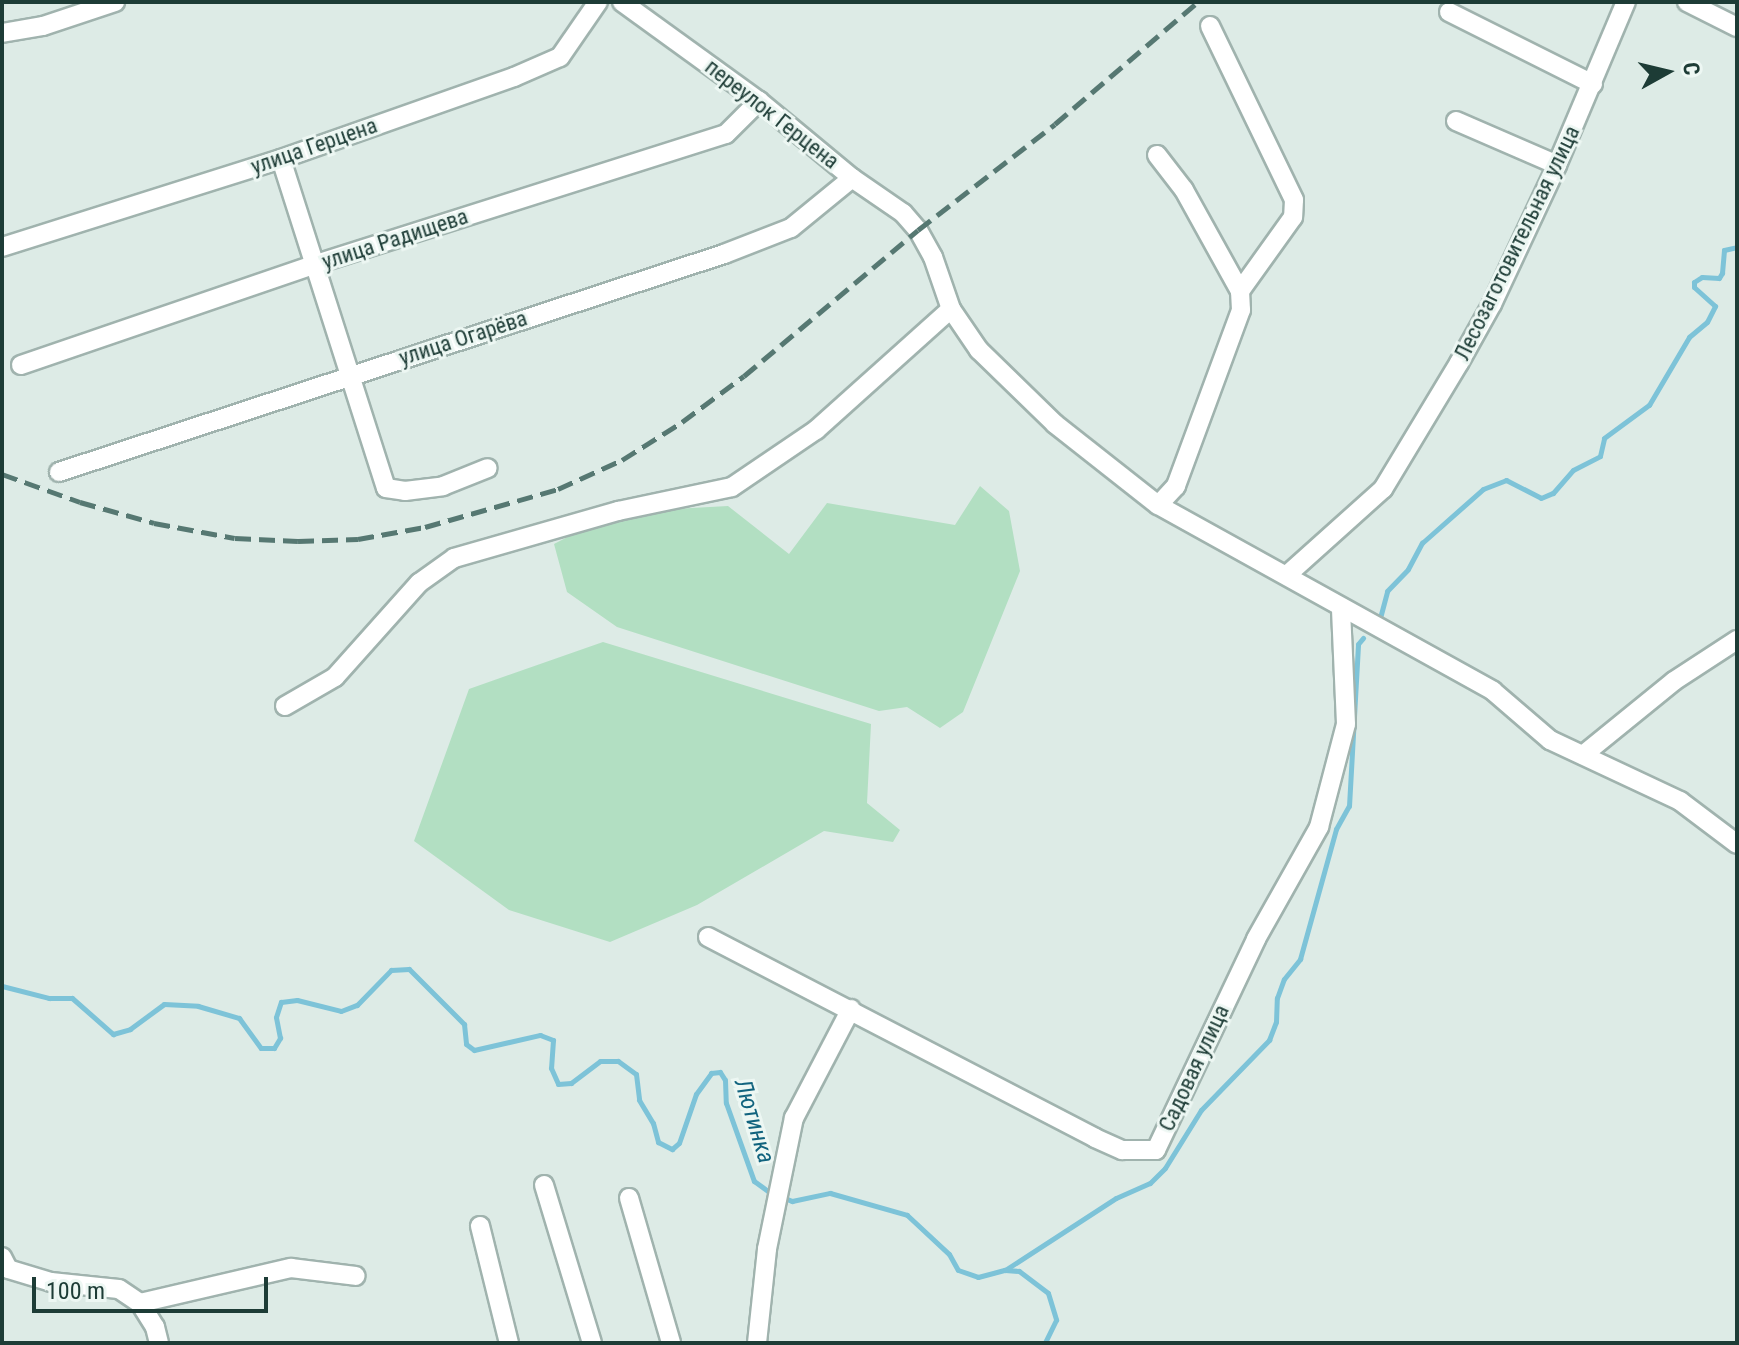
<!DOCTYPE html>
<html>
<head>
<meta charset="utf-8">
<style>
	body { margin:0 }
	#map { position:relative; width:1739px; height:1345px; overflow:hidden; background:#ddebe6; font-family:"Roboto Condensed",sans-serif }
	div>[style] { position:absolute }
	.green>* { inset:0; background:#b2dfc2 }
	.stream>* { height:5px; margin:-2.5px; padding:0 2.5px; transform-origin:2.5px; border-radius:2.5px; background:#7dc3d8 }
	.roads { filter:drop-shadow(2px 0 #a0b3ae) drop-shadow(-2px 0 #a0b3ae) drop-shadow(0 2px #a0b3ae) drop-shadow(0 -2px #a0b3ae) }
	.minor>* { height:18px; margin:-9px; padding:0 9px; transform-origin:9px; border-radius:9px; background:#fff }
	.rail>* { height:5px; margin-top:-2.5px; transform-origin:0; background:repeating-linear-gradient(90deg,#567872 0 16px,transparent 0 24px) }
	span { translate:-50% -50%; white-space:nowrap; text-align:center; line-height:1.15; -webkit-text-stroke:6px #edf7f3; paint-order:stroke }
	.street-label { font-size:22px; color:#1d3c36 }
	.water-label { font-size:24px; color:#11637e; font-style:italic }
	.frame { position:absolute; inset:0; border:4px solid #1d3c36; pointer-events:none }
	.north { position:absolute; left:1627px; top:32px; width:80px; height:80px; -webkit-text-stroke:6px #edf7f3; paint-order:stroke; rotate:82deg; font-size:22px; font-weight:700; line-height:32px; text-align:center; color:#1d3c36 }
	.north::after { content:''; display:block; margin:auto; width:28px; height:36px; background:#1d3c36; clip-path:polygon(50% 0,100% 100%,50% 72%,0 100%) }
	.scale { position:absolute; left:32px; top:1277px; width:236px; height:36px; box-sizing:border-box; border:4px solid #1d3c36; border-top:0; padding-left:10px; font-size:24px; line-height:28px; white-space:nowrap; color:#1d3c36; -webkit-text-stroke:6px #edf7f3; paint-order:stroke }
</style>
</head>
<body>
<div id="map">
	<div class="green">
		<i style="clip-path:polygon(980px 486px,1009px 511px,1020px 571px,963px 712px,940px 728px,907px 707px,879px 711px,617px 627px,567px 592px,554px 544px,581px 530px,655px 510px,728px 506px,789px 554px,827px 503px,955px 525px)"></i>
		<i style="clip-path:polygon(603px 642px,871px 724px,867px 803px,900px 830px,893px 842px,824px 831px,697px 905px,610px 942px,509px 910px,414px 841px,469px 689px)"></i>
	</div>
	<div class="stream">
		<i style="left:1737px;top:227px;width:7px;rotate:90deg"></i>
		<i style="left:1375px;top:620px;width:5px;rotate:-22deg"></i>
		<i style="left:1380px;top:618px;width:28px;rotate:-75deg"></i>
		<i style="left:1387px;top:591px;width:30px;rotate:-46deg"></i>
		<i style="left:1408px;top:569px;width:30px;rotate:-62deg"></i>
		<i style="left:1422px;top:543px;width:81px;rotate:-41.5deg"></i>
		<i style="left:1483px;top:489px;width:25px;rotate:-21deg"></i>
		<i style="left:1506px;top:480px;width:39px;rotate:27deg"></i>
		<i style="left:1541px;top:498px;width:13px;rotate:-23deg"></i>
		<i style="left:1553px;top:493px;width:30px;rotate:-49deg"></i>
		<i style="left:1573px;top:470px;width:30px;rotate:-27deg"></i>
		<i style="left:1600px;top:456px;width:18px;rotate:-77deg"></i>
		<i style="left:1604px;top:438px;width:56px;rotate:-36.3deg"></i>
		<i style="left:1649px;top:405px;width:79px;rotate:-59.5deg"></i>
		<i style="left:1689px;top:337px;width:23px;rotate:-40deg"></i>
		<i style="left:1707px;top:322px;width:18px;rotate:-63deg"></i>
		<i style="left:1715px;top:306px;width:28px;rotate:-138deg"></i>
		<i style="left:1694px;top:287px;width:5px;rotate:-90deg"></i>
		<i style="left:1694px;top:282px;width:9px;rotate:-32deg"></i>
		<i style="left:1702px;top:277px;width:17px;rotate:3deg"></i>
		<i style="left:1719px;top:278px;width:6px;rotate:-59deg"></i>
		<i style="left:1722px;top:273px;width:23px;rotate:-85deg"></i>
		<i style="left:1724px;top:250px;width:13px;rotate:-13deg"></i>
		<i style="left:2px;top:986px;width:49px;rotate:14.3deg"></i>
		<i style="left:49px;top:998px;width:23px"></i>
		<i style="left:72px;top:998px;width:55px;rotate:41.3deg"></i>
		<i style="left:113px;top:1034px;width:18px;rotate:-16deg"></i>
		<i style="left:130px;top:1029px;width:42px;rotate:-36.3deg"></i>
		<i style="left:164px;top:1004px;width:34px;rotate:3deg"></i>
		<i style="left:198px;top:1006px;width:43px;rotate:16.3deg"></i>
		<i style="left:239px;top:1018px;width:37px;rotate:54deg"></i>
		<i style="left:261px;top:1048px;width:13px"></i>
		<i style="left:274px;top:1048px;width:12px;rotate:-59deg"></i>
		<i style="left:280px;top:1038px;width:21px;rotate:-101deg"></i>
		<i style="left:276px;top:1017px;width:16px;rotate:-72deg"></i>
		<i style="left:281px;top:1002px;width:16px;rotate:-7deg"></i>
		<i style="left:297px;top:1000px;width:45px;rotate:14deg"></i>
		<i style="left:341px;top:1011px;width:17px;rotate:-21deg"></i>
		<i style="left:357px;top:1005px;width:49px;rotate:-45.8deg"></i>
		<i style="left:391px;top:970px;width:18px;rotate:-3deg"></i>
		<i style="left:409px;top:969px;width:78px;rotate:45deg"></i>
		<i style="left:464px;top:1024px;width:20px;rotate:84deg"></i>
		<i style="left:466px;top:1044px;width:10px;rotate:37deg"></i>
		<i style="left:474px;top:1050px;width:68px;rotate:-12.8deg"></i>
		<i style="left:540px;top:1035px;width:14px;rotate:21deg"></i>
		<i style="left:553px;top:1040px;width:28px;rotate:94deg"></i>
		<i style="left:551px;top:1068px;width:17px;rotate:66deg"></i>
		<i style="left:558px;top:1084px;width:13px;rotate:-4deg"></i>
		<i style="left:571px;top:1083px;width:36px;rotate:-37deg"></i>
		<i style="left:600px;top:1061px;width:18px"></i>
		<i style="left:618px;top:1061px;width:22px;rotate:36deg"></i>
		<i style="left:636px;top:1074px;width:26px;rotate:83deg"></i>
		<i style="left:639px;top:1100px;width:27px;rotate:59deg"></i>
		<i style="left:653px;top:1123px;width:20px;rotate:75deg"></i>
		<i style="left:658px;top:1142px;width:16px;rotate:27deg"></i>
		<i style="left:672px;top:1149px;width:9px;rotate:-41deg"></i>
		<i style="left:679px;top:1143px;width:52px;rotate:-70.9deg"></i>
		<i style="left:696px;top:1094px;width:26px;rotate:-54deg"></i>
		<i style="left:711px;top:1073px;width:9px;rotate:-6deg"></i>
		<i style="left:720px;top:1072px;width:9px;rotate:58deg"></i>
		<i style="left:725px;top:1080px;width:23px;rotate:88deg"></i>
		<i style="left:726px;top:1103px;width:83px;rotate:70.3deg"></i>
		<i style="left:754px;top:1181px;width:22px;rotate:36deg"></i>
		<i style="left:782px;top:1197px;width:11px;rotate:22deg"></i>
		<i style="left:792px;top:1201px;width:39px;rotate:-12deg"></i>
		<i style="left:830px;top:1193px;width:80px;rotate:15.9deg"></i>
		<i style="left:907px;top:1215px;width:57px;rotate:42.9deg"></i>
		<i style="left:949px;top:1254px;width:18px;rotate:61deg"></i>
		<i style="left:958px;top:1270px;width:21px;rotate:19deg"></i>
		<i style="left:978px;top:1277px;width:28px;rotate:-15deg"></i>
		<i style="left:1005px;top:1270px;width:14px;rotate:4deg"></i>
		<i style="left:1019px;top:1271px;width:36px;rotate:37deg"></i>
		<i style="left:1048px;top:1293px;width:28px;rotate:73deg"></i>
		<i style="left:1056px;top:1320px;width:25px;rotate:116deg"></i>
		<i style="left:1005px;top:1270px;width:132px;rotate:-33deg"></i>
		<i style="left:1116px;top:1198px;width:37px;rotate:-24deg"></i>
		<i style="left:1150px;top:1183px;width:21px;rotate:-45deg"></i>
		<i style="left:1165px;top:1168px;width:68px;rotate:-58.2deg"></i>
		<i style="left:1201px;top:1110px;width:98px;rotate:-45.8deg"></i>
		<i style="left:1269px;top:1040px;width:19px;rotate:-69deg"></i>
		<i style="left:1276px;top:1022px;width:24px;rotate:-88deg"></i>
		<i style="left:1277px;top:998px;width:20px;rotate:-70deg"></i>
		<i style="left:1284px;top:979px;width:26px;rotate:-51deg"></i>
		<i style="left:1300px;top:959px;width:135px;rotate:-74.5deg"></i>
		<i style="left:1336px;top:829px;width:26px;rotate:-61deg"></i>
		<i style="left:1349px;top:806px;width:162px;rotate:-86.8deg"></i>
		<i style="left:1358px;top:644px;width:8px;rotate:-50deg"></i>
	</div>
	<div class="roads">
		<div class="minor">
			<i style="left:622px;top:2px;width:169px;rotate:35.9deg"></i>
			<i style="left:759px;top:101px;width:121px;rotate:39.6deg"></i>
			<i style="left:852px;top:178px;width:62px;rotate:34.5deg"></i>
			<i style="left:903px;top:213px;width:23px;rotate:49deg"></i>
			<i style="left:918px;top:230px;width:31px;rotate:61deg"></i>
			<i style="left:933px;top:257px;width:55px;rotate:70.9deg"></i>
			<i style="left:951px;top:309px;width:50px;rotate:55.7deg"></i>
			<i style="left:979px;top:350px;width:106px;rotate:44.2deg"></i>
			<i style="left:1055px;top:424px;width:131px;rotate:38.2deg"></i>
			<i style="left:1158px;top:505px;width:383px;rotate:29deg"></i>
			<i style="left:1493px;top:691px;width:75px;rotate:40.7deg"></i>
			<i style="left:1550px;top:740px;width:144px;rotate:25.1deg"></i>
			<i style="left:1680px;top:801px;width:71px;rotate:37deg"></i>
			<i style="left:1687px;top:2px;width:56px;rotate:26.6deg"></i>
			<i style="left:1449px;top:12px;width:161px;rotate:26.6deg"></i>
			<i style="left:1210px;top:26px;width:193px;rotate:64.2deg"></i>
			<i style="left:1294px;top:200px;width:17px;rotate:93deg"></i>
			<i style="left:1293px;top:217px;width:91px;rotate:125.6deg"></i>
			<i style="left:2px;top:33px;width:42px;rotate:-9.7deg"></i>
			<i style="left:43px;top:26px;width:76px;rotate:-18.4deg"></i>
			<i style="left:1456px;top:121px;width:110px;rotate:23.5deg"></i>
			<i style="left:1157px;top:155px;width:44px;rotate:52.4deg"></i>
			<i style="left:1184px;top:190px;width:115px;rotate:61deg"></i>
			<i style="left:1240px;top:291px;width:19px;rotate:87deg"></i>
			<i style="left:1241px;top:310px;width:188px;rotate:110.3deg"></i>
			<i style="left:1176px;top:486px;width:26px;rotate:133deg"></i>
			<i style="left:281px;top:159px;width:345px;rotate:72.3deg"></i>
			<i style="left:386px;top:488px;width:19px;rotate:9deg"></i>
			<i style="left:405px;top:491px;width:38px;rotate:-7deg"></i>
			<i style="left:443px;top:486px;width:48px;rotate:-21.8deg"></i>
			<i style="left:2px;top:247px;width:293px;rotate:-17.5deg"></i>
			<i style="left:281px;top:159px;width:247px;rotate:-19.4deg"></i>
			<i style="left:514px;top:77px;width:50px;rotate:-23.5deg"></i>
			<i style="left:560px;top:57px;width:67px;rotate:-55.4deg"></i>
			<i style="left:21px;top:365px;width:312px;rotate:-18.9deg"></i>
			<i style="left:316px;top:264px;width:430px;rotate:-17.6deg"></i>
			<i style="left:726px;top:134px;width:47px;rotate:-45deg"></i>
			<i style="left:59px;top:472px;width:700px;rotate:-18.15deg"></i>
			<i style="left:724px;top:254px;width:72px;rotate:-21.2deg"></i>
			<i style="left:791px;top:228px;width:79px;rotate:-39.3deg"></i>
			<i style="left:1287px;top:575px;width:129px;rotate:-41.9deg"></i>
			<i style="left:1383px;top:489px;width:147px;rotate:-58.9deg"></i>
			<i style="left:1459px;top:363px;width:68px;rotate:-60.8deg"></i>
			<i style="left:1492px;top:304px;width:153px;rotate:-64.9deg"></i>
			<i style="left:1557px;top:165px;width:177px;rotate:-67.1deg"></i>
			<i style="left:285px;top:706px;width:58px;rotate:-30.1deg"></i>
			<i style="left:335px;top:677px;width:126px;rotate:-48.2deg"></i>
			<i style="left:419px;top:583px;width:43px;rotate:-35.5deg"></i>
			<i style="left:454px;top:558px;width:171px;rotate:-16deg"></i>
			<i style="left:618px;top:511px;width:116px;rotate:-11.9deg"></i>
			<i style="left:732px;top:487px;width:102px;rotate:-34.2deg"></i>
			<i style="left:816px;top:430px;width:181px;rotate:-41.9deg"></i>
			<i style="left:1583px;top:755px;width:117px;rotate:-39.1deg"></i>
			<i style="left:1674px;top:681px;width:75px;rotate:-33.1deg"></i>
			<i style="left:708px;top:937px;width:436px;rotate:27.4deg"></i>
			<i style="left:1095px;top:1138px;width:30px;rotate:24deg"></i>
			<i style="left:1122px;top:1150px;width:34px"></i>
			<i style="left:1156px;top:1150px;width:233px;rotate:-64.6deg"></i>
			<i style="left:1256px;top:939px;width:129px;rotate:-60.6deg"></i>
			<i style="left:1319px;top:827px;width:106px;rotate:-75.3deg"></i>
			<i style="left:1346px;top:724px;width:116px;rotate:-92.5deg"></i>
			<i style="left:544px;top:1185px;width:165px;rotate:73.1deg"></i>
			<i style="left:629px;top:1198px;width:151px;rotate:73.8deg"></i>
			<i style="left:480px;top:1226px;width:121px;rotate:76.1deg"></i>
			<i style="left:2px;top:1257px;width:13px;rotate:63deg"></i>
			<i style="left:8px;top:1269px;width:45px;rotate:16.8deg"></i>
			<i style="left:51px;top:1282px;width:68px;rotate:5.9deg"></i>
			<i style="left:119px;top:1289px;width:25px;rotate:34deg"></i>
			<i style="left:140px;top:1303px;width:28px;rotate:58deg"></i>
			<i style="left:155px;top:1327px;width:16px;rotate:76deg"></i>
			<i style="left:140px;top:1303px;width:155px;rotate:-13.1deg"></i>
			<i style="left:291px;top:1268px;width:65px;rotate:7deg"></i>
			<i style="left:757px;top:1343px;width:95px;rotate:-83.9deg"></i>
			<i style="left:767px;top:1249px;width:134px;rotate:-78.4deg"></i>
			<i style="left:794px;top:1118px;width:123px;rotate:-62.4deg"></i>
		</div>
	</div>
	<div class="rail">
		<i style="left:2px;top:474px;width:83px;rotate:19.7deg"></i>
		<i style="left:80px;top:502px;width:77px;rotate:15.8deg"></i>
		<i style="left:154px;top:523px;width:82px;rotate:10.5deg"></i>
		<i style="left:235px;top:538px;width:63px;rotate:2.7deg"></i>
		<i style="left:298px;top:541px;width:60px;rotate:-1.9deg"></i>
		<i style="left:358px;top:539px;width:68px;rotate:-10.2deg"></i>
		<i style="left:425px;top:527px;width:138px;rotate:-15.9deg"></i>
		<i style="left:558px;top:489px;width:70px;rotate:-24.4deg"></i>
		<i style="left:622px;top:460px;width:71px;rotate:-32.3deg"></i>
		<i style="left:682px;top:422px;width:77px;rotate:-36.6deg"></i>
		<i style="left:744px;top:376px;width:227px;rotate:-40deg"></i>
		<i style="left:918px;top:230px;width:173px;rotate:-37.7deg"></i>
		<i style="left:1055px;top:124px;width:188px;rotate:-40.5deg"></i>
	</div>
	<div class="street-label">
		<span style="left:772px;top:114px;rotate:38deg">переулок Герцена</span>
		<span style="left:314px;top:146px;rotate:-19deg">улица Герцена</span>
		<span style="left:395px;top:239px;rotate:-18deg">улица Радищева</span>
		<span style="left:1517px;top:243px;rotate:-64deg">Лесозаготовительная улица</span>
		<span style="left:463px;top:338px;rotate:-18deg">улица Огарёва</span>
		<span style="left:1194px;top:1068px;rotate:-65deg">Садовая улица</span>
	</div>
	<div class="water-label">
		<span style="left:754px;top:1121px;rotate:73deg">Лютинка</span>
	</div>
	<div class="frame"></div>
	<div class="north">С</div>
	<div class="scale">100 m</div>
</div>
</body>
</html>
